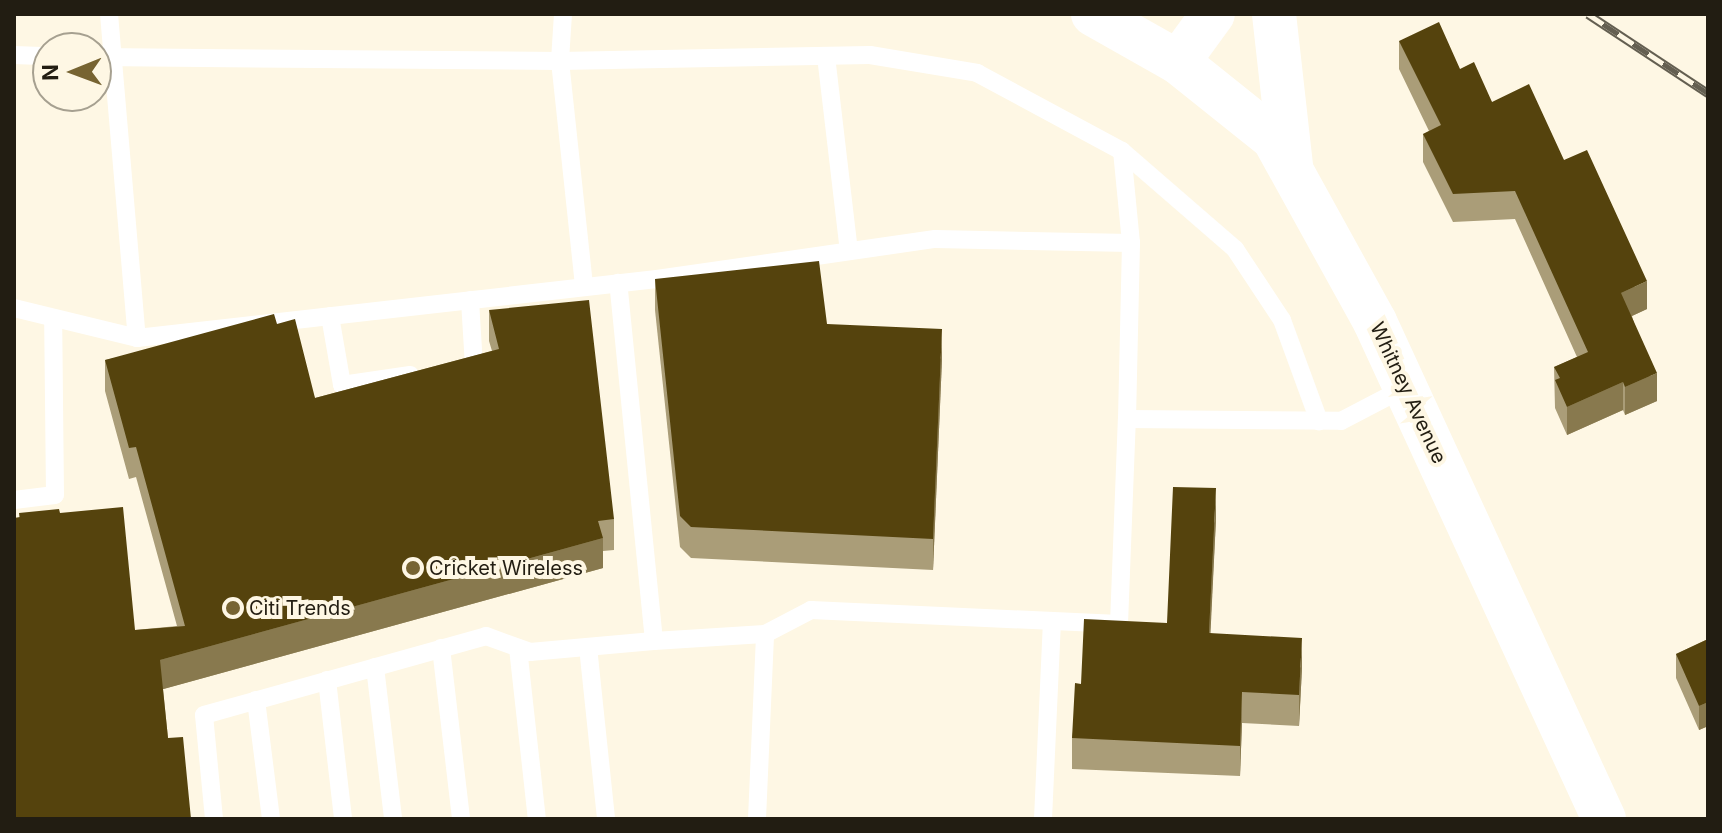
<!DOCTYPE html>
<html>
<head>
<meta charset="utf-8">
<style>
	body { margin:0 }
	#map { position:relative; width:1722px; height:833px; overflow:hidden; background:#fef7e4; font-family:Inter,sans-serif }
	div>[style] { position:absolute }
	.service>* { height:18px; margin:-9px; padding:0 9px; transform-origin:9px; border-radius:9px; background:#fff }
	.secondary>* { height:44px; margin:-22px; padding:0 22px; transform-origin:22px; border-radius:22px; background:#fff }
	.rail>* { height:9px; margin-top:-4.5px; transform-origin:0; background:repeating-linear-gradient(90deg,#fef7e4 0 18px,#645f51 0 36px); box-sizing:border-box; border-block:2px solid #645f51 }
	.wall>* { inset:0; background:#aa9d78 }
	.shaded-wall>* { inset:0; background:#88794e }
	.building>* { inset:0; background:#55430d }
	.dots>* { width:22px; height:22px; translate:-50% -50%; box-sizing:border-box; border:4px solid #fef7e4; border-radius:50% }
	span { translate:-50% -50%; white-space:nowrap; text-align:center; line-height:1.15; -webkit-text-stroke:8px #fef7e4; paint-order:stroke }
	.street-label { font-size:20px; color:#221d12 }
	.poi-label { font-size:20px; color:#221d12 }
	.left { translate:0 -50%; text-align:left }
	.frame { position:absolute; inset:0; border:16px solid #221d12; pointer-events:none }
	.north { position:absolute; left:32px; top:32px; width:80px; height:80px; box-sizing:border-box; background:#fef7e4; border:2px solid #a6a090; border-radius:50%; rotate:269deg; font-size:22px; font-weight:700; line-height:32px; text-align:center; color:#221d12 }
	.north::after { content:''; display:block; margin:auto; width:28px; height:36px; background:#776432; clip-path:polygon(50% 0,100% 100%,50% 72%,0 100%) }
</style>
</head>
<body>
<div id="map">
	<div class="service">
		<i style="left:109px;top:14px;width:325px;rotate:85.1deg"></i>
		<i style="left:137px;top:338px;width:523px;rotate:-6.47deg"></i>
		<i style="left:657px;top:279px;width:281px;rotate:-8.2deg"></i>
		<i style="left:935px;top:239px;width:196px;rotate:1.2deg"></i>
		<i style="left:1131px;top:243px;width:176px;rotate:91.3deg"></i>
		<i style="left:1127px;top:419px;width:214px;rotate:0.5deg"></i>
		<i style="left:1341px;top:421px;width:73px;rotate:-27.6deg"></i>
		<i style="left:563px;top:14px;width:47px;rotate:93.7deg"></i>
		<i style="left:560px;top:61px;width:227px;rotate:83.9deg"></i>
		<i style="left:14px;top:55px;width:34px;rotate:2deg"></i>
		<i style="left:826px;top:56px;width:196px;rotate:83.3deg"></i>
		<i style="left:96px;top:57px;width:464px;rotate:0.5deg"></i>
		<i style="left:560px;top:61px;width:310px;rotate:-1.1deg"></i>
		<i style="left:870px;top:55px;width:109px;rotate:9.5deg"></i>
		<i style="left:977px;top:73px;width:165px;rotate:28.3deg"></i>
		<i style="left:1122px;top:151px;width:92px;rotate:84.4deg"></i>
		<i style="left:1122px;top:151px;width:150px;rotate:40.9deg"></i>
		<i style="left:1235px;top:249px;width:85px;rotate:56.5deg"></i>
		<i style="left:1282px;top:320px;width:108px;rotate:69.9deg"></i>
		<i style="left:14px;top:308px;width:127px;rotate:13.7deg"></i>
		<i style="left:330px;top:316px;width:70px;rotate:80.1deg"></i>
		<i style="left:342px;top:385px;width:69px;rotate:-8.4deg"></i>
		<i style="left:463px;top:368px;width:11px;rotate:-10deg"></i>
		<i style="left:474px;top:366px;width:66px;rotate:-93.5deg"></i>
		<i style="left:14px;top:500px;width:41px;rotate:-7deg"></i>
		<i style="left:55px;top:495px;width:177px;rotate:-90.6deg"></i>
		<i style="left:654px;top:641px;width:111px;rotate:-3.6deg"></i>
		<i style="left:588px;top:647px;width:173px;rotate:84deg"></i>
		<i style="left:441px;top:648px;width:172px;rotate:83.3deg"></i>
		<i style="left:518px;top:648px;width:172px;rotate:83.7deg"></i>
		<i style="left:375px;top:667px;width:153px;rotate:83.2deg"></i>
		<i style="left:327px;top:680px;width:140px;rotate:83.4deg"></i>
		<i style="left:256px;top:700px;width:120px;rotate:82.8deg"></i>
		<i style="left:214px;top:819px;width:104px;rotate:-95.5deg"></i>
		<i style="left:204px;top:715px;width:293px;rotate:-15.6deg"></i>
		<i style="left:486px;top:636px;width:47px;rotate:20deg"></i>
		<i style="left:530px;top:652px;width:124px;rotate:-5.1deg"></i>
		<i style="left:654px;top:641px;width:360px;rotate:-95.7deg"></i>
		<i style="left:757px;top:819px;width:185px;rotate:-87.5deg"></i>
		<i style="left:765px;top:634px;width:52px;rotate:-27.6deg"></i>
		<i style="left:811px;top:610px;width:308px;rotate:2.6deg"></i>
		<i style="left:1119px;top:624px;width:205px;rotate:-87.8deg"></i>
		<i style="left:1043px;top:819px;width:198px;rotate:-87.4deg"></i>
	</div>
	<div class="secondary">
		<i style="left:1093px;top:14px;width:98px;rotate:29.5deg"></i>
		<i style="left:1178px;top:62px;width:123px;rotate:38.7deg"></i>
		<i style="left:1274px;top:139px;width:209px;rotate:61.1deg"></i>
		<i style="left:1375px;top:322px;width:547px;rotate:65.26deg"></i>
		<i style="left:1274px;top:14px;width:153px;rotate:83.6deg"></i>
		<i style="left:1178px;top:62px;width:59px;rotate:-53.9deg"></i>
	</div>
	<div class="rail">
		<i style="left:1588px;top:14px;width:144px;rotate:33.4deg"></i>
	</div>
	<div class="wall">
		<i style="clip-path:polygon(1399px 41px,1460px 69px,1492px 102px,1564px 160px,1647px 309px,1632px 316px,1657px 401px,1625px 415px,1623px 410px,1567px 435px,1555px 408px,1554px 367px,1577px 357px,1515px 219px,1453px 222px,1423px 162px,1423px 134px,1429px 131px,1399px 69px)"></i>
		<i style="clip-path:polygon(655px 279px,827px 324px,942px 359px,933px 570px,691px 558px,680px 547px,655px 310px)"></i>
		<i style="clip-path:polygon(489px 310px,614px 519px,614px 550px,603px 551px,603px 568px,163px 689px,168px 738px,191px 819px,19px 518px,19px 513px,60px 513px,135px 630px,177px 626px,136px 477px,129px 479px,105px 391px,105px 360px,277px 324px,315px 398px,492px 351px,489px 341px)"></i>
		<i style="clip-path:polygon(1216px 519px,1210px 633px,1302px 668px,1299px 726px,1242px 723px,1240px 776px,1072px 769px,1072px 738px,1081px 684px,1167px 623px)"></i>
		<i style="clip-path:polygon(1708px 639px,1708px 732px,1706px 727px,1699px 730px,1676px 678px,1676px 654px)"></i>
	</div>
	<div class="shaded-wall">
		<i style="clip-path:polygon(1647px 281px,1647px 309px,1621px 321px,1621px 293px)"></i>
		<i style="clip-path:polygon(942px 329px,942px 359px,933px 570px,933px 539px)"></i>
		<i style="clip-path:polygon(1657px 373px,1657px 401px,1625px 415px,1625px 387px)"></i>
		<i style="clip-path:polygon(1623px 382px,1623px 410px,1567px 435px,1567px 407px)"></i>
		<i style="clip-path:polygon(1216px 488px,1216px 519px,1209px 664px,1209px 633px)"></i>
		<i style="clip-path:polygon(603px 538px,603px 568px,160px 690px,160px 660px)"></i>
		<i style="clip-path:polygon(1302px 638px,1302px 668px,1299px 726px,1299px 695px)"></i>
		<i style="clip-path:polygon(1242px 692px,1242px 723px,1240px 776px,1240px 746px)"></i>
		<i style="clip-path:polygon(1706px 703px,1706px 727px,1699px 730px,1699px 706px)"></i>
	</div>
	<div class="building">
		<i style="clip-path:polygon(1439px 22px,1460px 69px,1474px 62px,1492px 102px,1529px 84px,1564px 160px,1587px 150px,1647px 281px,1621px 293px,1657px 373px,1625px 387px,1623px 382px,1567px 407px,1555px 380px,1560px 378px,1554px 367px,1588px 352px,1515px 191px,1453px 194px,1423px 134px,1441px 125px,1399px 41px)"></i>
		<i style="clip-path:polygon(819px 261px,827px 324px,942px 329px,933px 539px,691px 527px,680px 516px,655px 279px)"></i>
		<i style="clip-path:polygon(589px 300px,614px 519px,598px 521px,603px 538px,160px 660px,168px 738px,183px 737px,191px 819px,14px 819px,14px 518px,20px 517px,19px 513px,59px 509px,60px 513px,123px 507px,135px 630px,185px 626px,136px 447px,129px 448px,105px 360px,274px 314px,277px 324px,295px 319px,315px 398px,499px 349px,489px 310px)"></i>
		<i style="clip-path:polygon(1173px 487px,1216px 488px,1209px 633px,1302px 638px,1299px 695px,1242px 692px,1240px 746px,1072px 738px,1075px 683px,1081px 684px,1084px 619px,1167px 623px)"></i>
		<i style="clip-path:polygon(1708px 639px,1708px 708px,1706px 703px,1699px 706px,1676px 654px)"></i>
	</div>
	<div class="dots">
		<i style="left:413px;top:568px;background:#776432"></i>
		<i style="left:233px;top:608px;background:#776432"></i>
	</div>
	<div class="street-label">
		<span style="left:1408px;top:393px;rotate:65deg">Whitney Avenue</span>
	</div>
	<div class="poi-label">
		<span class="left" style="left:429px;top:568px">Cricket Wireless</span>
		<span class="left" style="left:249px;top:608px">Citi Trends</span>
	</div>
	<div class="frame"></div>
	<div class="north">N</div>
</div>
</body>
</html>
